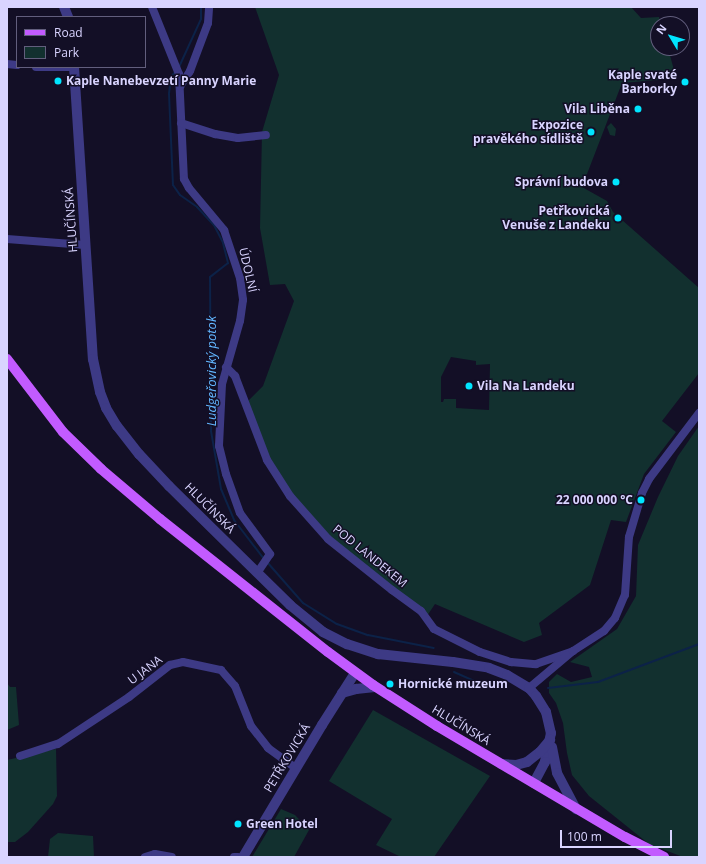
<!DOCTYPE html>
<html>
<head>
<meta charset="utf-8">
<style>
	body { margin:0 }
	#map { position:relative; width:706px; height:864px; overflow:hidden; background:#130f26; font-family:"Open Sans",sans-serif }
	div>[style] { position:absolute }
	.green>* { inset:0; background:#12302f }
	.stream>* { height:2px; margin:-1px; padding:0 1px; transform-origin:1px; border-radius:1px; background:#0c2248 }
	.minor>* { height:8px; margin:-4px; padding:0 4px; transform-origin:4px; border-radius:4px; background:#3d3a85 }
	.tertiary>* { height:10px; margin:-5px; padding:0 5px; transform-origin:5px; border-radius:5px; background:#3d3a85 }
	.primary>* { height:10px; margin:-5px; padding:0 5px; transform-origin:5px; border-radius:5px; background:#c25bff }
	.dots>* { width:11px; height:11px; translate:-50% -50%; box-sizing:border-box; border:2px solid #130f26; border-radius:50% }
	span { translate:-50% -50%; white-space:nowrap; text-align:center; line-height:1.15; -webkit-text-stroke:3px #130f26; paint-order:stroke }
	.poi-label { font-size:12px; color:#d9d4ff; font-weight:700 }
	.right { translate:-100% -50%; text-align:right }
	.left { translate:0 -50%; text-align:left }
	.street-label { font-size:12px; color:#d9d4ff }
	.water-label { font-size:13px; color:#62b6ff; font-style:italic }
	.frame { position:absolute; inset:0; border:8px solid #d9d4ff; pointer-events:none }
	.legend { position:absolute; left:16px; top:16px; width:130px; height:52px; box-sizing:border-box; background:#130f26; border:1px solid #625e7d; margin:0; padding:5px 7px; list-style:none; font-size:12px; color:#d9d4ff }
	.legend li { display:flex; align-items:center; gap:8px; height:20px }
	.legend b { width:20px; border:1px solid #625e7d }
	.north { position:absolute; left:650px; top:16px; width:40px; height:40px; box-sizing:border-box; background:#130f26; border:1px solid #625e7d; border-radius:50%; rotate:308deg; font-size:11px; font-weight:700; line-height:16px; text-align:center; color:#d9d4ff }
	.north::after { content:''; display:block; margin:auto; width:14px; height:18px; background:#00e5ff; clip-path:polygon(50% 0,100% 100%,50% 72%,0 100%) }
	.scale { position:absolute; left:560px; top:830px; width:112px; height:18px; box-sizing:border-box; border:2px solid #d9d4ff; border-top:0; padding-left:5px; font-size:12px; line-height:14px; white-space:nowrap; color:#d9d4ff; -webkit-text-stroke:3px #130f26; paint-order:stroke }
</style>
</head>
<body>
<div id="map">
	<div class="green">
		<i style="clip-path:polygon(evenodd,255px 7px,631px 7px,641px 18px,659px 17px,661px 24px,658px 24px,658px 48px,668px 48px,674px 70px,671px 79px,622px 83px,582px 187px,607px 201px,613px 212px,699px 288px,699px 373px,662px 421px,676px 432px,644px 474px,626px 522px,611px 520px,590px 585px,539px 623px,542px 635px,524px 642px,435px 604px,427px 616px,329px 536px,291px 493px,269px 457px,247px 402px,263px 386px,294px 301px,285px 284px,270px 285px,260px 228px,262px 132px,279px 75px,255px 7px,451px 357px,476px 361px,476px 365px,490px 364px,489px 410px,456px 408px,456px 399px,444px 399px,443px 402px,441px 402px,441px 377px,451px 357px)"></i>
		<i style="clip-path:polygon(611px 123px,616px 129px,615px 136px,610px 135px,607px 127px)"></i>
		<i style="clip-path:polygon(699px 426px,699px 857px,683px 857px,649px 844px,589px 796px,572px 775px,567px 753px,563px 723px,556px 703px,549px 693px,549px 682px,557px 674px,571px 682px,592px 677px,589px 667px,570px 662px,617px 629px,636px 596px,638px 545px,658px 497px,678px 456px)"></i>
		<i style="clip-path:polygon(7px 683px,10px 687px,16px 687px,19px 725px,7px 730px)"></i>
		<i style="clip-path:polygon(373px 710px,490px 776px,434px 857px,401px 857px,376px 845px,392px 819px,329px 781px)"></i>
		<i style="clip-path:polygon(56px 749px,57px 796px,53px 804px,28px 832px,15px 842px,7px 842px,7px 760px)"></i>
		<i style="clip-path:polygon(281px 809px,295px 815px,309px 830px,294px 857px,252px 857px)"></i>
		<i style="clip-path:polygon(58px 833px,93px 836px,94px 857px,48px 857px,50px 839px)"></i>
	</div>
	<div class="stream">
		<i style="left:179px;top:67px;width:53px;rotate:-65.4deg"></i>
		<i style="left:201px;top:19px;width:12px;rotate:-90deg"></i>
		<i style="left:175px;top:72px;width:6px;rotate:129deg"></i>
		<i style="left:171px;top:77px;width:17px;rotate:97deg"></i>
		<i style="left:169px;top:94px;width:91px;rotate:87.5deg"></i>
		<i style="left:173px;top:185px;width:12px;rotate:55deg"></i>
		<i style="left:180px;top:195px;width:21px;rotate:35deg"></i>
		<i style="left:197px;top:207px;width:25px;rotate:47deg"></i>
		<i style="left:214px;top:225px;width:20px;rotate:63deg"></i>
		<i style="left:223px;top:243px;width:21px;rotate:76deg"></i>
		<i style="left:228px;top:263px;width:23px;rotate:142deg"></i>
		<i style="left:210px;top:277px;width:154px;rotate:89.6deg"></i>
		<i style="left:211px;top:431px;width:59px;rotate:80.2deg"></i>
		<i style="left:221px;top:489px;width:34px;rotate:67deg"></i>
		<i style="left:234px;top:520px;width:49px;rotate:52.4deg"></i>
		<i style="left:267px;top:562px;width:55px;rotate:48.7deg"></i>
		<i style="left:303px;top:603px;width:40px;rotate:32deg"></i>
		<i style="left:337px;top:624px;width:33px;rotate:20deg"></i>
		<i style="left:368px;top:635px;width:67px;rotate:11.1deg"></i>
		<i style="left:454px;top:672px;width:30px;rotate:24deg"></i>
		<i style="left:481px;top:684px;width:22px;rotate:8deg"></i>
		<i style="left:548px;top:688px;width:50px;rotate:-6.8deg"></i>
		<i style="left:598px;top:682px;width:108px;rotate:-20.6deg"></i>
	</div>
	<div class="minor">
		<i style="left:152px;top:7px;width:72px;rotate:68.1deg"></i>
		<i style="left:179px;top:74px;width:105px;rotate:87.3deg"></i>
		<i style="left:184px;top:179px;width:10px;rotate:61deg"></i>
		<i style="left:189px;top:188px;width:55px;rotate:50.2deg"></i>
		<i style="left:224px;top:230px;width:51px;rotate:71.6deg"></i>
		<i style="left:240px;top:278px;width:22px;rotate:82deg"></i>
		<i style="left:243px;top:300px;width:21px;rotate:98deg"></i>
		<i style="left:240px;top:321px;width:66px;rotate:105.9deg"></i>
		<i style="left:222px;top:384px;width:62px;rotate:92.8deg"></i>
		<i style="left:219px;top:446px;width:29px;rotate:76deg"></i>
		<i style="left:226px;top:474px;width:41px;rotate:70.3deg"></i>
		<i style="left:240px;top:513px;width:51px;rotate:53.8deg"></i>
		<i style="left:270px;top:554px;width:23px;rotate:124deg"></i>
		<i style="left:7px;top:64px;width:10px;rotate:6deg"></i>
		<i style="left:36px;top:67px;width:38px"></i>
		<i style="left:180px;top:87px;width:19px;rotate:-58deg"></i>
		<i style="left:190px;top:71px;width:51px;rotate:-69.4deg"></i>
		<i style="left:208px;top:23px;width:16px;rotate:-86deg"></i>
		<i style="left:181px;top:123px;width:36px;rotate:18deg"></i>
		<i style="left:215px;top:134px;width:23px;rotate:10deg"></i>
		<i style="left:238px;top:138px;width:28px;rotate:-6deg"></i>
		<i style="left:7px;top:239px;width:78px;rotate:4.4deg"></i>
		<i style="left:226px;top:367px;width:13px;rotate:45deg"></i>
		<i style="left:235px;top:376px;width:90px;rotate:69.1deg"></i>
		<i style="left:267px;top:460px;width:43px;rotate:57.4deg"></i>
		<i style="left:290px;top:496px;width:57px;rotate:48.5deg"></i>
		<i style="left:328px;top:539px;width:82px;rotate:38.6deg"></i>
		<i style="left:392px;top:590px;width:36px;rotate:36deg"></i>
		<i style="left:421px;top:611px;width:22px;rotate:54deg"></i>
		<i style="left:434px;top:629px;width:51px;rotate:26.6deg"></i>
		<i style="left:480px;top:652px;width:33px;rotate:18deg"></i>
		<i style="left:511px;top:662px;width:25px;rotate:5deg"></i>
		<i style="left:536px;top:664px;width:39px;rotate:-19deg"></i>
		<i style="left:529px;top:688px;width:57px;rotate:-40.1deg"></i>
		<i style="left:573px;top:651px;width:37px;rotate:-33deg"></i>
		<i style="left:604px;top:631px;width:17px;rotate:-50deg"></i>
		<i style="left:615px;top:618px;width:25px;rotate:-67deg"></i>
		<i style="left:625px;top:595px;width:58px;rotate:-86.1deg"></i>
		<i style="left:629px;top:537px;width:46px;rotate:-73.5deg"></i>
		<i style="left:642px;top:493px;width:16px;rotate:-63deg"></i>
		<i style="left:649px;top:479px;width:83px;rotate:-52.9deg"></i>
		<i style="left:20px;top:756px;width:40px;rotate:-18deg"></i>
		<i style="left:58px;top:744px;width:85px;rotate:-33.5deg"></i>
		<i style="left:129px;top:697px;width:52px;rotate:-38deg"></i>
		<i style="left:170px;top:665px;width:13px;rotate:-13deg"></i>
		<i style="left:183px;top:662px;width:39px;rotate:12deg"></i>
		<i style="left:221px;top:670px;width:21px;rotate:49deg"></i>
		<i style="left:235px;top:686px;width:43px;rotate:68.2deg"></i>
		<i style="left:251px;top:726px;width:28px;rotate:52deg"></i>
		<i style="left:268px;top:748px;width:34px;rotate:36deg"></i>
		<i style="left:145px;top:857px;width:10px;rotate:-17deg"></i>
		<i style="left:155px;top:854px;width:17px;rotate:10deg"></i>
		<i style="left:234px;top:857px;width:4px"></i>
	</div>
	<div class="tertiary">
		<i style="left:64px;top:7px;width:11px;rotate:68deg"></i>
		<i style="left:74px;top:67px;width:293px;rotate:86.3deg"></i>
		<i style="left:93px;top:359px;width:34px;rotate:78deg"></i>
		<i style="left:100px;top:392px;width:17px;rotate:69deg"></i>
		<i style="left:106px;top:408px;width:21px;rotate:59deg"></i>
		<i style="left:117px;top:426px;width:36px;rotate:52deg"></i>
		<i style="left:139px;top:454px;width:44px;rotate:46.8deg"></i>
		<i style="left:169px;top:486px;width:170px;rotate:44.5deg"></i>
		<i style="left:290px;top:605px;width:43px;rotate:39.3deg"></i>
		<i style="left:323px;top:632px;width:27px;rotate:27deg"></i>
		<i style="left:347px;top:644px;width:33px;rotate:18deg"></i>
		<i style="left:378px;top:654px;width:75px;rotate:6.1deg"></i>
		<i style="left:453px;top:662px;width:36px;rotate:9deg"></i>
		<i style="left:489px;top:668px;width:19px;rotate:21deg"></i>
		<i style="left:507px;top:675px;width:26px;rotate:31deg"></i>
		<i style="left:529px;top:688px;width:11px;rotate:49deg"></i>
		<i style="left:536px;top:696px;width:19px;rotate:58deg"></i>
		<i style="left:546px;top:712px;width:22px;rotate:77deg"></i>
		<i style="left:551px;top:733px;width:30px;rotate:102deg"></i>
		<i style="left:545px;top:762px;width:24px;rotate:118deg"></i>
		<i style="left:342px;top:693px;width:15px;rotate:-16deg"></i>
		<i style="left:356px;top:689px;width:19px;rotate:-6deg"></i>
		<i style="left:552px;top:747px;width:26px;rotate:79deg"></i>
		<i style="left:557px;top:773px;width:41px;rotate:62.2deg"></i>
		<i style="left:501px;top:764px;width:15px;rotate:4deg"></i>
		<i style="left:516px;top:765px;width:11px;rotate:-15deg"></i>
		<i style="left:527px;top:762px;width:16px;rotate:-38deg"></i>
		<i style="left:540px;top:752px;width:16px;rotate:-50deg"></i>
		<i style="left:243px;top:857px;width:154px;rotate:-59.1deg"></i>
		<i style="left:322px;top:725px;width:62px;rotate:-57.6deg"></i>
	</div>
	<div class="primary">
		<i style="left:7px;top:359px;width:92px;rotate:52.5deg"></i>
		<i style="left:63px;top:432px;width:53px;rotate:44.2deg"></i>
		<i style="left:101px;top:469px;width:77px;rotate:40.3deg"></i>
		<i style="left:160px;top:519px;width:214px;rotate:38.4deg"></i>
		<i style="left:328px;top:652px;width:56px;rotate:36.3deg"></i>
		<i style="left:373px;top:685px;width:76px;rotate:32.6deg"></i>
		<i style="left:437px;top:726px;width:218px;rotate:30.6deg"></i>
		<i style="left:625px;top:837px;width:44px;rotate:27.1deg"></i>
	</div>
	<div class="dots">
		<i style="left:58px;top:81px;background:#00e5ff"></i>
		<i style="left:685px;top:82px;background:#00e5ff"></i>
		<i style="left:638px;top:109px;background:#00e5ff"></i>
		<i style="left:591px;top:132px;background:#00e5ff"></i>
		<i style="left:616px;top:182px;background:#00e5ff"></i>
		<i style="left:618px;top:218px;background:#00e5ff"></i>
		<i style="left:469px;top:386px;background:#00e5ff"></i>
		<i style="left:641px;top:500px;background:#00e5ff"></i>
		<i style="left:390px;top:684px;background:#00e5ff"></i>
		<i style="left:238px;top:824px;background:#00e5ff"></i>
	</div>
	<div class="poi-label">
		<span class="right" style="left:677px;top:82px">Kaple svaté<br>Barborky</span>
		<span class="left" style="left:66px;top:81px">Kaple Nanebevzetí Panny Marie</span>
		<span class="right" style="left:630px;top:109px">Vila Liběna</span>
		<span class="right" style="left:583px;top:132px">Expozice<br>pravěkého sídliště</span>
		<span class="right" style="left:608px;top:182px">Správní budova</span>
		<span class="right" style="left:610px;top:218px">Petřkovická<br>Venuše z Landeku</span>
		<span class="left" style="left:477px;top:386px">Vila Na Landeku</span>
		<span class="right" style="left:633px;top:500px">22 000 000 °C</span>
		<span class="left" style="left:398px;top:684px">Hornické muzeum</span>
		<span class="left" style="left:246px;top:824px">Green Hotel</span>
	</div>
	<div class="street-label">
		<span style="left:71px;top:220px;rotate:-94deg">HLUČÍNSKÁ</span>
		<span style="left:248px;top:270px;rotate:77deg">ÚDOLNÍ</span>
		<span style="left:210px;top:508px;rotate:45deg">HLUČÍNSKÁ</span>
		<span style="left:370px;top:556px;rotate:39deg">POD LANDEKEM</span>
		<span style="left:145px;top:670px;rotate:-37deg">U JANA</span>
		<span style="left:461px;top:725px;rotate:31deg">HLUČÍNSKÁ</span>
		<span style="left:287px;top:758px;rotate:-59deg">PETŘKOVICKÁ</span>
	</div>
	<div class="water-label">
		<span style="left:211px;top:371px;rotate:-90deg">Ludgeřovický potok</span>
	</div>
	<div class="frame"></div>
	<ul class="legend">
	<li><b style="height:5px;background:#c25bff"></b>Road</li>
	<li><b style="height:11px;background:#12302f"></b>Park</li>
	</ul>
	<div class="north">N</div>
	<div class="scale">100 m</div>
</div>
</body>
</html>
